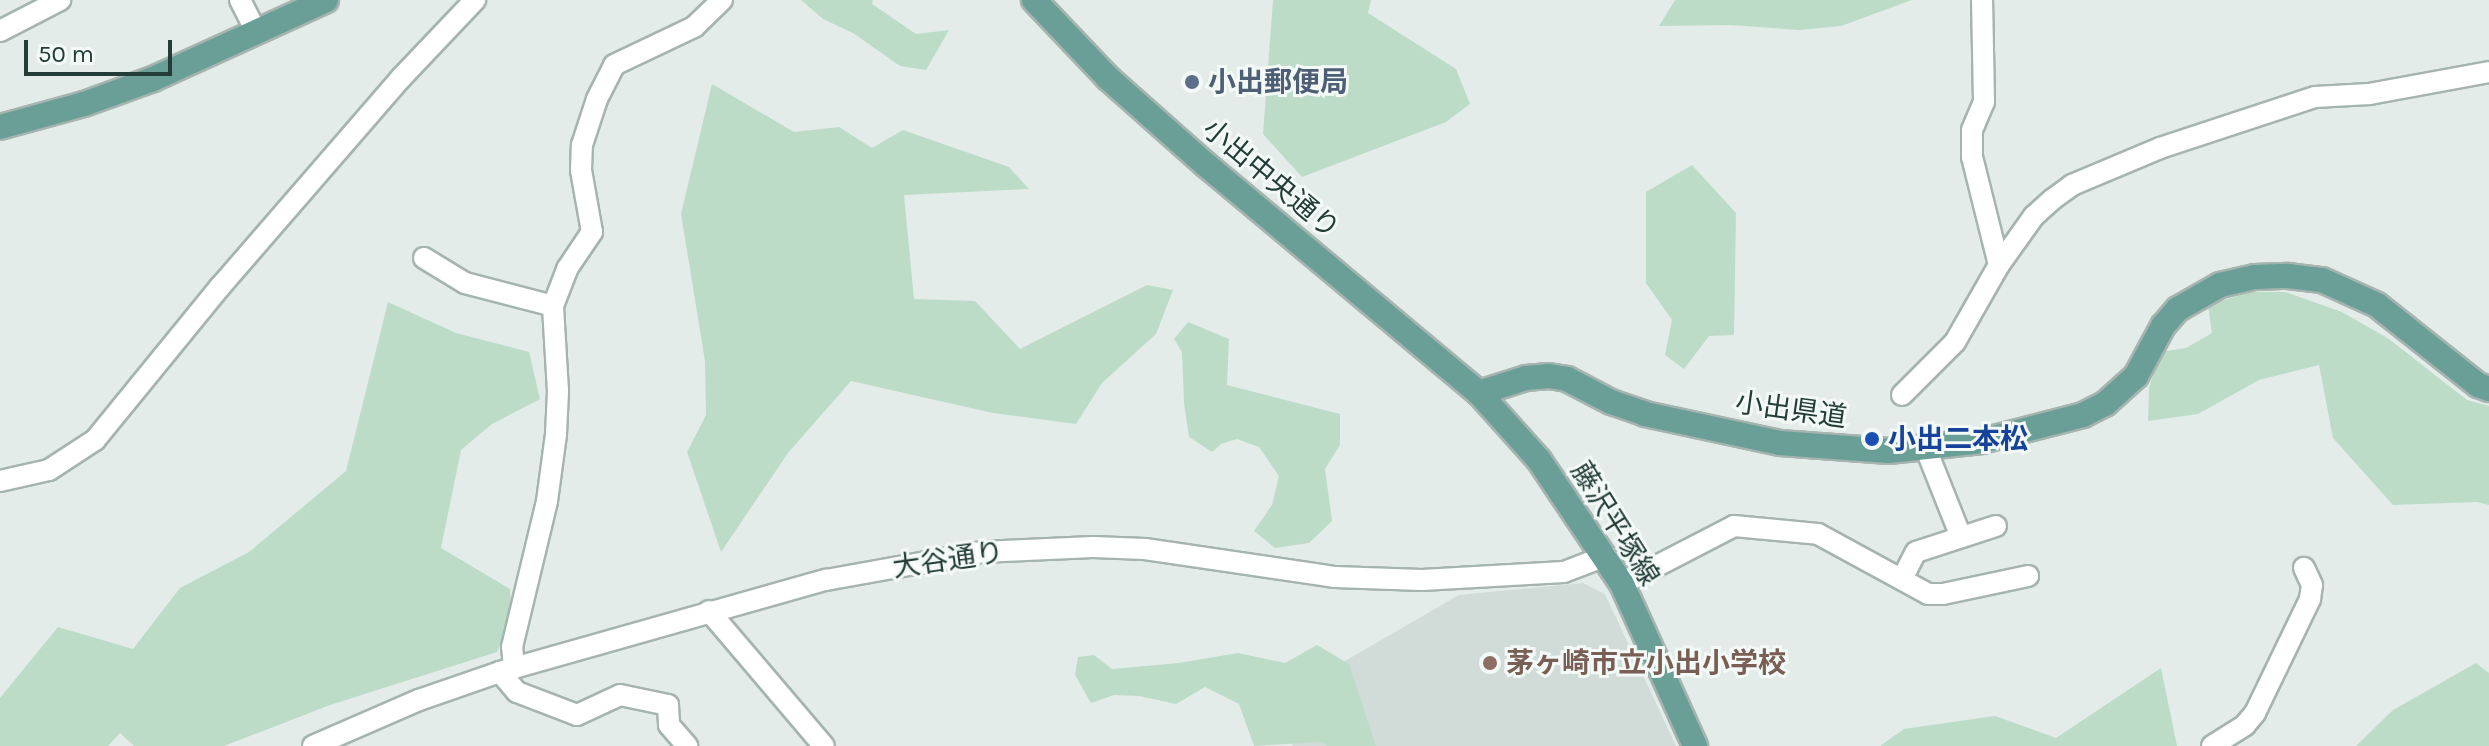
<!DOCTYPE html>
<html>
<head>
<meta charset="utf-8">
<style>
	body { margin:0 }
	#map { position:relative; width:2489px; height:746px; overflow:hidden; background:#e3ece9; font-family:Karla,"Noto Sans JP",sans-serif }
	div>[style] { position:absolute }
	.built>* { inset:0; background:#d1dcd8 }
	.green>* { inset:0; background:#bcdcc8 }
	.roads { filter:drop-shadow(2px 0 #a6b4b0) drop-shadow(-2px 0 #a6b4b0) drop-shadow(0 2px #a6b4b0) drop-shadow(0 -2px #a6b4b0) }
	.minor>* { height:20px; margin:-10px; padding:0 10px; transform-origin:10px; border-radius:10px; background:#fff }
	.major>* { height:24px; margin:-12px; padding:0 12px; transform-origin:12px; border-radius:12px; background:#699f97 }
	.dots>* { width:22px; height:22px; translate:-50% -50%; box-sizing:border-box; border:4px solid #f3f9f6; border-radius:50% }
	span { translate:-50% -50%; white-space:nowrap; text-align:center; line-height:1.15; -webkit-text-stroke:6px #f3f9f6; paint-order:stroke }
	.service-label { font-size:28px; color:#4e5e75; font-weight:700 }
	.left { translate:0 -50%; text-align:left }
	.street-label { font-size:28px; color:#233c38 }
	.transit-label { font-size:28px; color:#164399; font-weight:700 }
	.education-label { font-size:28px; color:#785e54; font-weight:700 }
	.scale { position:absolute; left:24px; top:40px; width:148px; height:36px; box-sizing:border-box; border:4px solid #233c38; border-top:0; padding-left:10px; font-size:24px; line-height:28px; white-space:nowrap; color:#233c38; -webkit-text-stroke:6px #f3f9f6; paint-order:stroke }
</style>
</head>
<body>
<div id="map">
	<div class="built">
		<i style="clip-path:polygon(1583px 583px,1605px 594px,1676px 746px,1292px 746px,1338px 665px,1459px 595px)"></i>
	</div>
	<div class="green">
		<i style="clip-path:polygon(801px 0,873px 0,872px 4px,916px 34px,949px 30px,926px 70px,900px 66px,853px 33px,823px 19px)"></i>
		<i style="clip-path:polygon(1273px 0,1371px 0,1368px 13px,1456px 69px,1470px 104px,1446px 122px,1302px 177px,1263px 134px)"></i>
		<i style="clip-path:polygon(1675px 0,1912px 0,1841px 26px,1799px 30px,1730px 25px,1659px 26px)"></i>
		<i style="clip-path:polygon(712px 84px,794px 132px,839px 127px,872px 148px,903px 130px,1009px 167px,1029px 189px,904px 195px,914px 299px,975px 301px,1020px 349px,1147px 285px,1173px 290px,1156px 334px,1102px 383px,1076px 424px,993px 413px,851px 381px,788px 453px,721px 552px,687px 452px,706px 415px,705px 361px,681px 214px)"></i>
		<i style="clip-path:polygon(1692px 165px,1736px 213px,1734px 335px,1709px 336px,1684px 369px,1665px 355px,1672px 320px,1646px 283px,1646px 192px)"></i>
		<i style="clip-path:polygon(2250px 292px,2285px 292px,2342px 312px,2389px 339px,2467px 400px,2489px 406px,2489px 505px,2477px 502px,2393px 505px,2333px 438px,2319px 365px,2259px 380px,2198px 414px,2148px 421px,2149px 388px,2160px 352px,2186px 348px,2212px 333px,2208px 305px)"></i>
		<i style="clip-path:polygon(388px 302px,456px 333px,529px 352px,540px 399px,492px 424px,461px 450px,441px 548px,510px 589px,512px 620px,497px 652px,330px 705px,224px 746px,134px 746px,120px 733px,108px 746px,0 746px,0 698px,58px 627px,133px 649px,180px 588px,249px 552px,346px 471px)"></i>
		<i style="clip-path:polygon(1188px 322px,1229px 339px,1227px 385px,1340px 414px,1340px 445px,1325px 469px,1332px 521px,1309px 543px,1275px 548px,1254px 531px,1272px 505px,1279px 476px,1259px 447px,1237px 439px,1221px 444px,1212px 452px,1189px 437px,1184px 403px,1182px 352px,1174px 339px)"></i>
		<i style="clip-path:polygon(1317px 645px,1349px 664px,1376px 746px,1327px 746px,1322px 742px,1254px 746px,1239px 704px,1205px 687px,1176px 704px,1139px 696px,1114px 695px,1091px 703px,1075px 675px,1078px 657px,1094px 655px,1112px 669px,1179px 663px,1238px 653px,1285px 663px)"></i>
		<i style="clip-path:polygon(2476px 663px,2489px 673px,2489px 746px,2356px 746px,2393px 710px)"></i>
		<i style="clip-path:polygon(2161px 668px,2177px 746px,1880px 746px,1904px 729px,1995px 716px,2056px 738px)"></i>
	</div>
	<div class="roads">
		<div class="minor">
			<i style="left:240px;top:0;width:36px;rotate:63deg"></i>
			<i style="left:0;top:31px;width:68px;rotate:-27.3deg"></i>
			<i style="left:424px;top:258px;width:48px;rotate:31.4deg"></i>
			<i style="left:465px;top:283px;width:91px;rotate:14.6deg"></i>
			<i style="left:1999px;top:265px;width:60px;rotate:-54.5deg"></i>
			<i style="left:2034px;top:216px;width:25px;rotate:-42deg"></i>
			<i style="left:2053px;top:199px;width:24px;rotate:-36deg"></i>
			<i style="left:2072px;top:185px;width:95px;rotate:-22.8deg"></i>
			<i style="left:2160px;top:148px;width:163px;rotate:-18.2deg"></i>
			<i style="left:2315px;top:97px;width:54px;rotate:-3.2deg"></i>
			<i style="left:2369px;top:94px;width:122px;rotate:-10.4deg"></i>
			<i style="left:1902px;top:395px;width:75px;rotate:-45deg"></i>
			<i style="left:1955px;top:342px;width:89px;rotate:-60.3deg"></i>
			<i style="left:1999px;top:265px;width:111px;rotate:-104deg"></i>
			<i style="left:1972px;top:157px;width:27px;rotate:-90deg"></i>
			<i style="left:1972px;top:130px;width:30px;rotate:-67deg"></i>
			<i style="left:1984px;top:102px;width:102px;rotate:-91.1deg"></i>
			<i style="left:1926px;top:449px;width:95px;rotate:68.3deg"></i>
			<i style="left:0;top:481px;width:50px;rotate:-12.7deg"></i>
			<i style="left:49px;top:470px;width:55px;rotate:-33.1deg"></i>
			<i style="left:95px;top:440px;width:198px;rotate:-50.8deg"></i>
			<i style="left:220px;top:287px;width:276px;rotate:-49.1deg"></i>
			<i style="left:401px;top:78px;width:108px;rotate:-46.5deg"></i>
			<i style="left:1902px;top:579px;width:30px;rotate:-63deg"></i>
			<i style="left:1916px;top:552px;width:84px;rotate:-18deg"></i>
			<i style="left:1622px;top:584px;width:126px;rotate:-27.4deg"></i>
			<i style="left:1734px;top:526px;width:84px;rotate:5.4deg"></i>
			<i style="left:1818px;top:534px;width:125px;rotate:28.6deg"></i>
			<i style="left:1928px;top:594px;width:15px"></i>
			<i style="left:1943px;top:594px;width:87px;rotate:-12deg"></i>
			<i style="left:709px;top:611px;width:177px;rotate:49.6deg"></i>
			<i style="left:514px;top:668px;width:21px;rotate:-95deg"></i>
			<i style="left:512px;top:647px;width:150px;rotate:-76.5deg"></i>
			<i style="left:547px;top:501px;width:68px;rotate:-82.3deg"></i>
			<i style="left:556px;top:434px;width:43px;rotate:-87.3deg"></i>
			<i style="left:558px;top:391px;width:85px;rotate:-93.4deg"></i>
			<i style="left:553px;top:306px;width:40px;rotate:-69deg"></i>
			<i style="left:567px;top:269px;width:45px;rotate:-56deg"></i>
			<i style="left:592px;top:232px;width:63px;rotate:-100.1deg"></i>
			<i style="left:581px;top:170px;width:25px;rotate:-88deg"></i>
			<i style="left:582px;top:145px;width:48px;rotate:-71.9deg"></i>
			<i style="left:597px;top:99px;width:38px;rotate:-63deg"></i>
			<i style="left:614px;top:65px;width:89px;rotate:-25.4deg"></i>
			<i style="left:694px;top:27px;width:39px;rotate:-44deg"></i>
			<i style="left:500px;top:672px;width:26px;rotate:50deg"></i>
			<i style="left:517px;top:692px;width:64px;rotate:21deg"></i>
			<i style="left:577px;top:715px;width:47px;rotate:-24.9deg"></i>
			<i style="left:620px;top:695px;width:49px;rotate:11.8deg"></i>
			<i style="left:668px;top:705px;width:20px;rotate:87deg"></i>
			<i style="left:669px;top:725px;width:28px;rotate:49deg"></i>
			<i style="left:313px;top:746px;width:116px;rotate:-23.5deg"></i>
			<i style="left:419px;top:700px;width:86px;rotate:-19.1deg"></i>
			<i style="left:500px;top:672px;width:339px;rotate:-15.8deg"></i>
			<i style="left:826px;top:580px;width:158px;rotate:-10.2deg"></i>
			<i style="left:981px;top:552px;width:112px;rotate:-2.6deg"></i>
			<i style="left:1093px;top:547px;width:52px;rotate:2.2deg"></i>
			<i style="left:1145px;top:549px;width:192px;rotate:8.4deg"></i>
			<i style="left:1335px;top:577px;width:87px;rotate:2deg"></i>
			<i style="left:1422px;top:580px;width:142px;rotate:-3.2deg"></i>
			<i style="left:1564px;top:572px;width:45px;rotate:-20.9deg"></i>
			<i style="left:2212px;top:746px;width:39px;rotate:-32deg"></i>
			<i style="left:2245px;top:725px;width:16px;rotate:-50deg"></i>
			<i style="left:2255px;top:713px;width:127px;rotate:-64.2deg"></i>
			<i style="left:2310px;top:599px;width:14px;rotate:-82deg"></i>
			<i style="left:2312px;top:585px;width:19px;rotate:-115deg"></i>
		</div>
		<div class="major">
			<i style="left:1034px;top:0;width:108px;rotate:46.5deg"></i>
			<i style="left:1108px;top:78px;width:130px;rotate:41.6deg"></i>
			<i style="left:1205px;top:164px;width:357px;rotate:39.9deg"></i>
			<i style="left:1479px;top:393px;width:90px;rotate:48.2deg"></i>
			<i style="left:1539px;top:460px;width:149px;rotate:56.2deg"></i>
			<i style="left:1622px;top:584px;width:178px;rotate:65.7deg"></i>
			<i style="left:0;top:127px;width:87px;rotate:-15.3deg"></i>
			<i style="left:84px;top:104px;width:73px;rotate:-19.9deg"></i>
			<i style="left:153px;top:79px;width:190px;rotate:-24.5deg"></i>
			<i style="left:1479px;top:393px;width:49px;rotate:-17.7deg"></i>
			<i style="left:1526px;top:378px;width:23px;rotate:-5deg"></i>
			<i style="left:1549px;top:376px;width:18px;rotate:9deg"></i>
			<i style="left:1567px;top:379px;width:50px;rotate:27.6deg"></i>
			<i style="left:1611px;top:402px;width:36px;rotate:19deg"></i>
			<i style="left:1645px;top:414px;width:138px;rotate:12.1deg"></i>
			<i style="left:1780px;top:443px;width:109px;rotate:4.2deg"></i>
			<i style="left:1889px;top:451px;width:94px;rotate:-6.1deg"></i>
			<i style="left:1982px;top:441px;width:104px;rotate:-14.4deg"></i>
			<i style="left:2083px;top:415px;width:25px;rotate:-27deg"></i>
			<i style="left:2105px;top:404px;width:42px;rotate:-42.1deg"></i>
			<i style="left:2136px;top:376px;width:57px;rotate:-61.6deg"></i>
			<i style="left:2163px;top:326px;width:23px;rotate:-49deg"></i>
			<i style="left:2178px;top:309px;width:48px;rotate:-29.7deg"></i>
			<i style="left:2220px;top:285px;width:36px;rotate:-13deg"></i>
			<i style="left:2255px;top:277px;width:33px;rotate:-2deg"></i>
			<i style="left:2288px;top:276px;width:34px;rotate:7deg"></i>
			<i style="left:2322px;top:280px;width:60px;rotate:24.4deg"></i>
			<i style="left:2377px;top:305px;width:129px;rotate:38.4deg"></i>
			<i style="left:2478px;top:385px;width:12px;rotate:20deg"></i>
		</div>
	</div>
	<div class="dots">
		<i style="left:1192px;top:82px;background:#5c6f8a"></i>
		<i style="left:1872px;top:439px;background:#1a4fb4"></i>
		<i style="left:1490px;top:663px;background:#8d6e63"></i>
	</div>
	<div class="service-label">
		<span class="left" style="left:1208px;top:82px">小出郵便局</span>
	</div>
	<div class="street-label">
		<span style="left:1271px;top:179px;rotate:40deg">小出中央通り</span>
		<span style="left:1791px;top:410px;rotate:8deg">小出県道</span>
		<span style="left:1615px;top:524px;rotate:58deg">藤沢平塚線</span>
		<span style="left:948px;top:560px;rotate:-8deg">大谷通り</span>
	</div>
	<div class="transit-label">
		<span class="left" style="left:1888px;top:439px">小出二本松</span>
	</div>
	<div class="education-label">
		<span class="left" style="left:1506px;top:663px">茅ヶ崎市立小出小学校</span>
	</div>
	<div class="scale">50 m</div>
</div>
</body>
</html>
